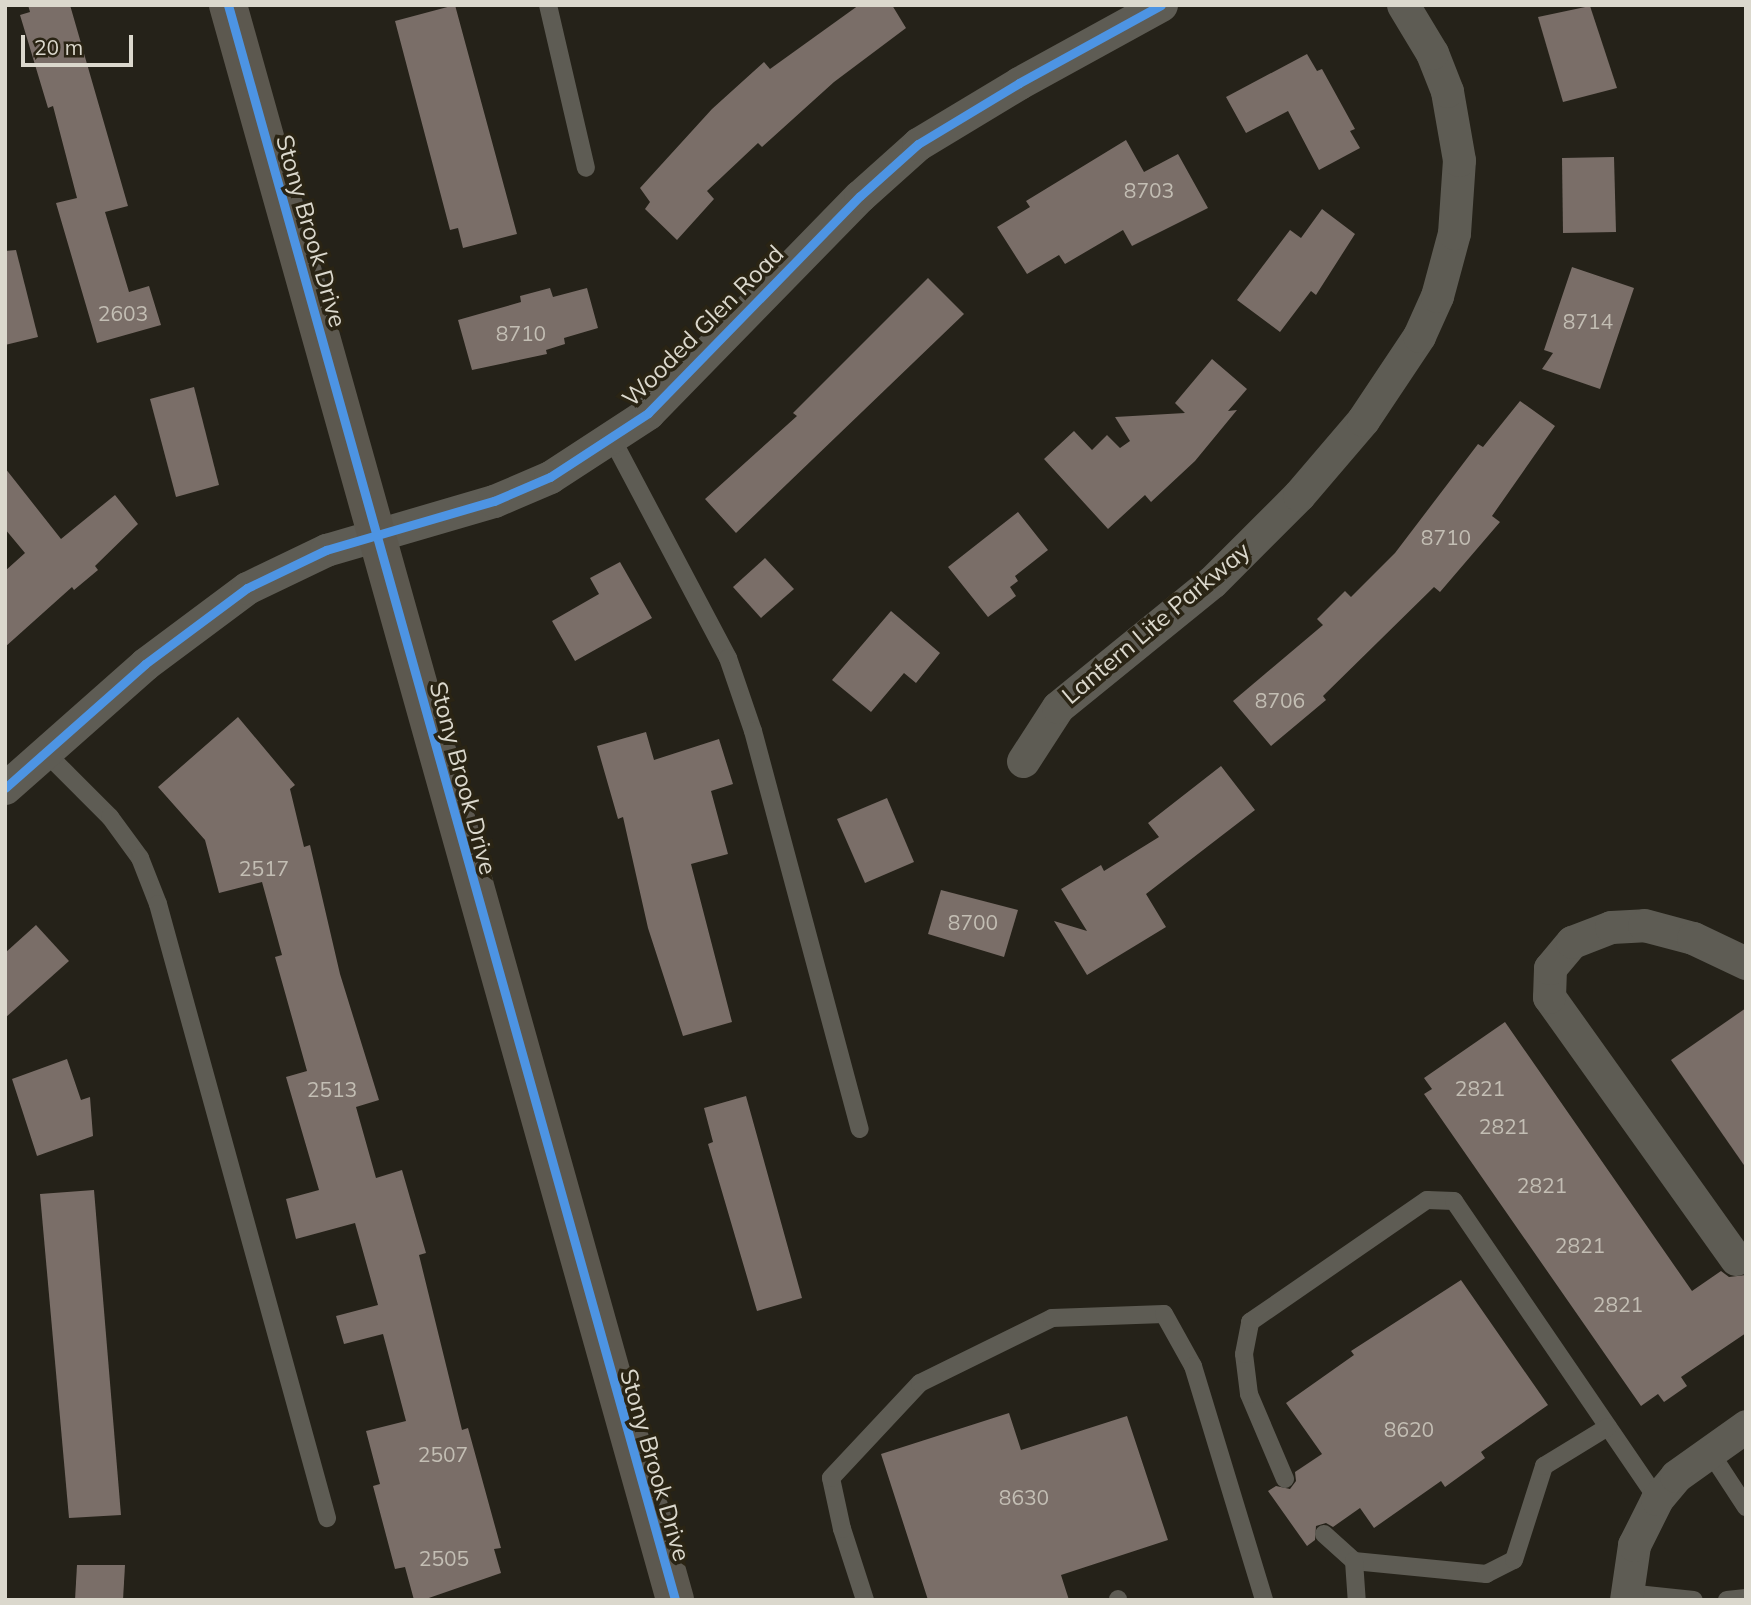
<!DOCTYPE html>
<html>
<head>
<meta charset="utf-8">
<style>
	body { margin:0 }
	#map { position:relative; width:1751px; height:1605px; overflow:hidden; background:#252219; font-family:Mulish,sans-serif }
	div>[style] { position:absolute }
	.building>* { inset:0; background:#7a6e68 }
	.lane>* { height:18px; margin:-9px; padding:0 9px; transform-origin:9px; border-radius:9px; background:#5e5c54 }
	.street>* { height:33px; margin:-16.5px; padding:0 16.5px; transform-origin:16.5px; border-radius:16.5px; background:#5e5c54 }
	.secondary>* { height:38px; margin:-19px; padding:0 19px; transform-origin:19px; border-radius:19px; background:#5c584f }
	.cycleway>* { height:9px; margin:-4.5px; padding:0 4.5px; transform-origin:4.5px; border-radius:4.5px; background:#4d94e3 }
	span { translate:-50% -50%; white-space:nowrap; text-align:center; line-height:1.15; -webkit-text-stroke:7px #2a2414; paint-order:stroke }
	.number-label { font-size:21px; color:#c3beb4 }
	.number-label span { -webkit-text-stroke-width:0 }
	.street-label { font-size:24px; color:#dbd8cd }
	.frame { position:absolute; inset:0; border:7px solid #dbd8cd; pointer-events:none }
	.scale { position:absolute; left:21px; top:35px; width:112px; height:32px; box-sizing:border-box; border:4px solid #dbd8cd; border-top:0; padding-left:9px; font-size:21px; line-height:24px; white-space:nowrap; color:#dbd8cd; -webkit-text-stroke:5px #2a2414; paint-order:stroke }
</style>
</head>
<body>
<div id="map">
	<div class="building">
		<i style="clip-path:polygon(28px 5px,70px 5px,128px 206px,105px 212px,129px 292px,149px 286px,161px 325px,97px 343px,56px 203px,77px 198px,53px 106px,48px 108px,20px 15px,30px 12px)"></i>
		<i style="clip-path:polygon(455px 5px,517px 234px,463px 248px,458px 228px,450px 230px,395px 21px)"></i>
		<i style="clip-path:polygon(859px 5px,892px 5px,906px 28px,834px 82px,762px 147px,758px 143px,707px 191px,714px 199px,677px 240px,645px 209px,650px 202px,640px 188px,712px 109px,764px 62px,770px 69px)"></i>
		<i style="clip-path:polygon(1590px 6px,1617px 88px,1563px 102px,1538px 17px)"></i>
		<i style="clip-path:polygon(1307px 54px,1317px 71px,1322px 69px,1355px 129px,1350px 131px,1360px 148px,1319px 170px,1288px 111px,1246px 133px,1226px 97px)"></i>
		<i style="clip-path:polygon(1126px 140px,1144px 172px,1178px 154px,1208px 208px,1132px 246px,1123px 230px,1065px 264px,1059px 255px,1027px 274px,997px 227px,1030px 207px,1026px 201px)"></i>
		<i style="clip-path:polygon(1614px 157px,1616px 232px,1563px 233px,1562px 158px)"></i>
		<i style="clip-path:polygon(1322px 209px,1355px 234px,1316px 295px,1311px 291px,1280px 332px,1237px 300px,1290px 230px,1301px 238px)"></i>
		<i style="clip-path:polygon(16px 250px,38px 337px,5px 345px,5px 251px)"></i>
		<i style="clip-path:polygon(1572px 267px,1634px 288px,1600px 389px,1542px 369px,1553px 353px,1544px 350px)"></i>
		<i style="clip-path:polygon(928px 278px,964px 314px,736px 533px,705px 499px,797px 416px,793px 413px)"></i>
		<i style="clip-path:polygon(550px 288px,553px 297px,587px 288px,598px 328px,564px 338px,565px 344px,546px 350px,547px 354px,472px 370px,458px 320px,521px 302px,520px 296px)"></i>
		<i style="clip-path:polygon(1212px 359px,1247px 389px,1228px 411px,1237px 410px,1195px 461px,1151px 502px,1145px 495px,1108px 529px,1044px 459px,1074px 431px,1092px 450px,1107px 435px,1120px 448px,1130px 441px,1115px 417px,1185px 413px,1175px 403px)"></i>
		<i style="clip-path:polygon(194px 387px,219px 485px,176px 497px,150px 399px)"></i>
		<i style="clip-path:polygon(1520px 401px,1555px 426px,1492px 516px,1500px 522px,1440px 592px,1434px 587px,1323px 696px,1326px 700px,1271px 746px,1233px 701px,1323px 625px,1317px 619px,1345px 591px,1351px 597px,1395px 553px,1478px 444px,1483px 447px)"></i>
		<i style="clip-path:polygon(5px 468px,61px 539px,115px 495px,138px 524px,95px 566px,98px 570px,74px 590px,72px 587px,5px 647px,5px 571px,25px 553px,5px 529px)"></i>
		<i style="clip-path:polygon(1018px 512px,1048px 550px,1015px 576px,1018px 581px,1010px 587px,1016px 596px,988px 617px,948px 567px)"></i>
		<i style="clip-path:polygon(765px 558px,794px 589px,761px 618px,733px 587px)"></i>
		<i style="clip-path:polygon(620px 562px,652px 618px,575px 661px,552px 621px,599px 594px,590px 578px)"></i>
		<i style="clip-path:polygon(891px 611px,940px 653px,916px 683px,904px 673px,871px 712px,832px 680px)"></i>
		<i style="clip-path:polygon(238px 717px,295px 785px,290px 789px,304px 847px,310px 845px,340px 974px,379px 1100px,356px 1107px,376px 1178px,402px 1170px,426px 1253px,419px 1255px,462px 1430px,468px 1428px,501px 1548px,494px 1549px,501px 1573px,423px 1600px,414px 1600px,405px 1567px,395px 1569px,373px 1486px,380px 1484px,366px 1431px,406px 1421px,383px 1334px,344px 1344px,336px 1316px,378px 1305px,355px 1223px,296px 1239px,286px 1199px,319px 1190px,286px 1077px,307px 1071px,275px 957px,282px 955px,262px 882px,219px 893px,205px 840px,158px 787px)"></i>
		<i style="clip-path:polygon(646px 732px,654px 760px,719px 739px,733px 784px,711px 791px,728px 854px,691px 864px,732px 1022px,683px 1036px,648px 928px,623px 817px,618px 819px,597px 746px)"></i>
		<i style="clip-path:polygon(1221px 766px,1255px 810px,1146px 894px,1166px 927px,1087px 975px,1054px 921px,1087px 931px,1061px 889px,1101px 865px,1104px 871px,1159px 837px,1148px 823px)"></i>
		<i style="clip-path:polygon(887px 798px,914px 862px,865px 883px,837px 819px)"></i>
		<i style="clip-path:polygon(941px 890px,1018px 910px,1004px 957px,928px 934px)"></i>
		<i style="clip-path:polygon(36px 925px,69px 961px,5px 1018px,5px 953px)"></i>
		<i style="clip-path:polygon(1746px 1008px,1746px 1168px,1671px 1060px)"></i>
		<i style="clip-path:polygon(1505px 1022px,1692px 1291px,1721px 1271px,1729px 1277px,1746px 1275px,1746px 1333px,1681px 1377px,1687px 1386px,1664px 1402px,1658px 1394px,1641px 1406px,1424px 1094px,1432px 1089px,1424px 1078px)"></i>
		<i style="clip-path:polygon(67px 1059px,81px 1100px,90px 1097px,93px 1136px,37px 1156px,12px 1079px)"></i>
		<i style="clip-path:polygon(746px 1096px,802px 1298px,757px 1311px,708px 1144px,713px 1142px,704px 1108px)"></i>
		<i style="clip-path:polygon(94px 1190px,121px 1515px,69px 1518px,40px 1194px)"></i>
		<i style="clip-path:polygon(1461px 1280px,1548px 1405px,1481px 1452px,1485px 1458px,1445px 1487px,1441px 1481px,1374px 1528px,1360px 1508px,1333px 1527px,1326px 1523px,1316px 1526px,1315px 1540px,1307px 1546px,1268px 1491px,1276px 1486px,1290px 1489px,1296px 1481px,1295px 1472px,1322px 1454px,1286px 1403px,1354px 1355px,1351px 1351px)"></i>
		<i style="clip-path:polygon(1009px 1413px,1021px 1450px,1127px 1416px,1168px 1540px,1061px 1575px,1069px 1600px,928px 1600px,881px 1454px)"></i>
		<i style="clip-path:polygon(77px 1565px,125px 1565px,123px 1600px,75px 1600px)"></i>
	</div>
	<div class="lane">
		<i style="left:548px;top:5px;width:167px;rotate:76.9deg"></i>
		<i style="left:611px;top:437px;width:250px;rotate:62.1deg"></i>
		<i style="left:728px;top:658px;width:77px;rotate:71.1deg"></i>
		<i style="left:753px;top:731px;width:412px;rotate:75deg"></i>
		<i style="left:45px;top:752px;width:92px;rotate:45deg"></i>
		<i style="left:110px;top:817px;width:51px;rotate:53.8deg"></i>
		<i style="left:140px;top:858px;width:49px;rotate:68.6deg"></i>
		<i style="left:158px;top:904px;width:637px;rotate:74.61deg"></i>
		<i style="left:1710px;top:1452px;width:66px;rotate:56.8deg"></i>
		<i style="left:1285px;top:1479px;width:92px;rotate:-113deg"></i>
		<i style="left:1249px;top:1394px;width:40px;rotate:-97.1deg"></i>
		<i style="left:1244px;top:1354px;width:33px;rotate:-79deg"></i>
		<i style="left:1250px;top:1322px;width:215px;rotate:-34.6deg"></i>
		<i style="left:1427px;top:1200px;width:27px;rotate:2deg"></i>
		<i style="left:1454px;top:1201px;width:361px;rotate:55.7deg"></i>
		<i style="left:1324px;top:1534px;width:40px;rotate:42deg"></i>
		<i style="left:1354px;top:1561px;width:133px;rotate:5.6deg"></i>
		<i style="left:1486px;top:1574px;width:31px;rotate:-27deg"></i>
		<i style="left:1514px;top:1560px;width:99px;rotate:-72.3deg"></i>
		<i style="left:1544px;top:1466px;width:75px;rotate:-31.4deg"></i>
		<i style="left:1354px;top:1561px;width:39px;rotate:86deg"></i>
		<i style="left:1627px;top:1593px;width:67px;rotate:6deg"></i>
		<i style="left:1118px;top:1599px;width:1px;rotate:90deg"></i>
		<i style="left:865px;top:1600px;width:75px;rotate:-107.9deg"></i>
		<i style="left:842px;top:1529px;width:52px;rotate:-102.2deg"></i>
		<i style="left:831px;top:1478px;width:130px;rotate:-46.9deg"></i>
		<i style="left:920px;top:1383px;width:147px;rotate:-26.2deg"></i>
		<i style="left:1052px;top:1318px;width:112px;rotate:-2deg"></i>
		<i style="left:1164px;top:1314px;width:60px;rotate:60.9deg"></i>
		<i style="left:1193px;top:1366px;width:245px;rotate:73.1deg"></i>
		<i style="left:1727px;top:1600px;width:19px;rotate:-6deg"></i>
	</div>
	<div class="street">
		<i style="left:1023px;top:761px;width:64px;rotate:-57.1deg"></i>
		<i style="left:1058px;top:707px;width:198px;rotate:-39.1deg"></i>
		<i style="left:1212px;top:582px;width:123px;rotate:-45deg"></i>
		<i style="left:1299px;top:495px;width:99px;rotate:-49.5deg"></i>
		<i style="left:1363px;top:420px;width:101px;rotate:-56.3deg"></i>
		<i style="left:1419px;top:336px;width:44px;rotate:-65.8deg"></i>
		<i style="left:1437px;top:296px;width:65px;rotate:-74.9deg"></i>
		<i style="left:1454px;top:233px;width:73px;rotate:-86.1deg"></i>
		<i style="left:1459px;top:160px;width:70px;rotate:-99.9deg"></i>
		<i style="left:1447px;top:91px;width:41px;rotate:-111.5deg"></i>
		<i style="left:1432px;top:53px;width:56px;rotate:-121.1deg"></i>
		<i style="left:5px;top:788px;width:187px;rotate:-41.5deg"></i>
		<i style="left:145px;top:664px;width:127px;rotate:-36.7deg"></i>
		<i style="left:247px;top:588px;width:88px;rotate:-25.7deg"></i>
		<i style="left:326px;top:550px;width:175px;rotate:-16.3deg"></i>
		<i style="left:494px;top:501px;width:61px;rotate:-23.2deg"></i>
		<i style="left:550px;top:477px;width:117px;rotate:-33.1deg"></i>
		<i style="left:648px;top:413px;width:303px;rotate:-45.7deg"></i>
		<i style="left:860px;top:196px;width:78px;rotate:-41.9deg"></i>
		<i style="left:918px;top:144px;width:118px;rotate:-31.1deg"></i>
		<i style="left:1019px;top:83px;width:162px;rotate:-28.8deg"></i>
		<i style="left:1736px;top:1259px;width:322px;rotate:-125.5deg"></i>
		<i style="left:1549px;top:997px;width:29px;rotate:-88deg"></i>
		<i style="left:1550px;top:968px;width:34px;rotate:-50deg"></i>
		<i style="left:1572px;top:942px;width:42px;rotate:-21deg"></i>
		<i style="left:1611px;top:927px;width:33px;rotate:-3deg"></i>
		<i style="left:1644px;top:925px;width:51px;rotate:14.9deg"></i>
		<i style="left:1693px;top:938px;width:59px;rotate:25.3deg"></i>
		<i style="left:1626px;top:1600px;width:56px;rotate:-81.7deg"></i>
		<i style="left:1634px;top:1545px;width:51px;rotate:-63.4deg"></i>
		<i style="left:1657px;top:1499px;width:30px;rotate:-50deg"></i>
		<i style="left:1676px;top:1476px;width:86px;rotate:-35.5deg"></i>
	</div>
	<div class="secondary">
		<i style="left:228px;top:5px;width:1656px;rotate:74.34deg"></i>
	</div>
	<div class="cycleway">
		<i style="left:228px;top:5px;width:1656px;rotate:74.34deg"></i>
		<i style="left:5px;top:788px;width:187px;rotate:-41.5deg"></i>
		<i style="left:145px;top:664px;width:127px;rotate:-36.7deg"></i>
		<i style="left:247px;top:588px;width:88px;rotate:-25.7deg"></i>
		<i style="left:326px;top:550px;width:175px;rotate:-16.3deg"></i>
		<i style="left:494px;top:501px;width:61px;rotate:-23.2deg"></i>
		<i style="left:550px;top:477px;width:117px;rotate:-33.1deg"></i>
		<i style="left:648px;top:413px;width:303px;rotate:-45.7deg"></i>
		<i style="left:860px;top:196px;width:78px;rotate:-41.9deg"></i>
		<i style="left:918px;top:144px;width:118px;rotate:-31.1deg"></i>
		<i style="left:1019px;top:83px;width:162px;rotate:-28.8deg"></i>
	</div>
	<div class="number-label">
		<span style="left:1149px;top:190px">8703</span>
		<span style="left:123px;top:313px">2603</span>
		<span style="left:1588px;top:321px">8714</span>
		<span style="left:521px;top:333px">8710</span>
		<span style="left:1446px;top:537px">8710</span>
		<span style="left:1280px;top:700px">8706</span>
		<span style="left:264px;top:868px">2517</span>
		<span style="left:973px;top:922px">8700</span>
		<span style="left:1480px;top:1088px">2821</span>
		<span style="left:332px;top:1089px">2513</span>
		<span style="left:1504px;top:1126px">2821</span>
		<span style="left:1542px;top:1185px">2821</span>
		<span style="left:1580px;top:1245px">2821</span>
		<span style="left:1618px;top:1304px">2821</span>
		<span style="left:1409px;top:1429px">8620</span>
		<span style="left:443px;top:1454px">2507</span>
		<span style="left:1024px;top:1497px">8630</span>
		<span style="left:444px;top:1558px">2505</span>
	</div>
	<div class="street-label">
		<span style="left:311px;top:231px;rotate:74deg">Stony Brook Drive</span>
		<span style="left:703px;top:326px;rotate:-45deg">Wooded Glen Road</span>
		<span style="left:1156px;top:623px;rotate:-40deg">Lantern Lite Parkway</span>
		<span style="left:463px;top:778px;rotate:75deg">Stony Brook Drive</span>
		<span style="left:655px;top:1465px;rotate:74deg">Stony Brook Drive</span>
	</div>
	<div class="frame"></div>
	<div class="scale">20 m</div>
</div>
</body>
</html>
